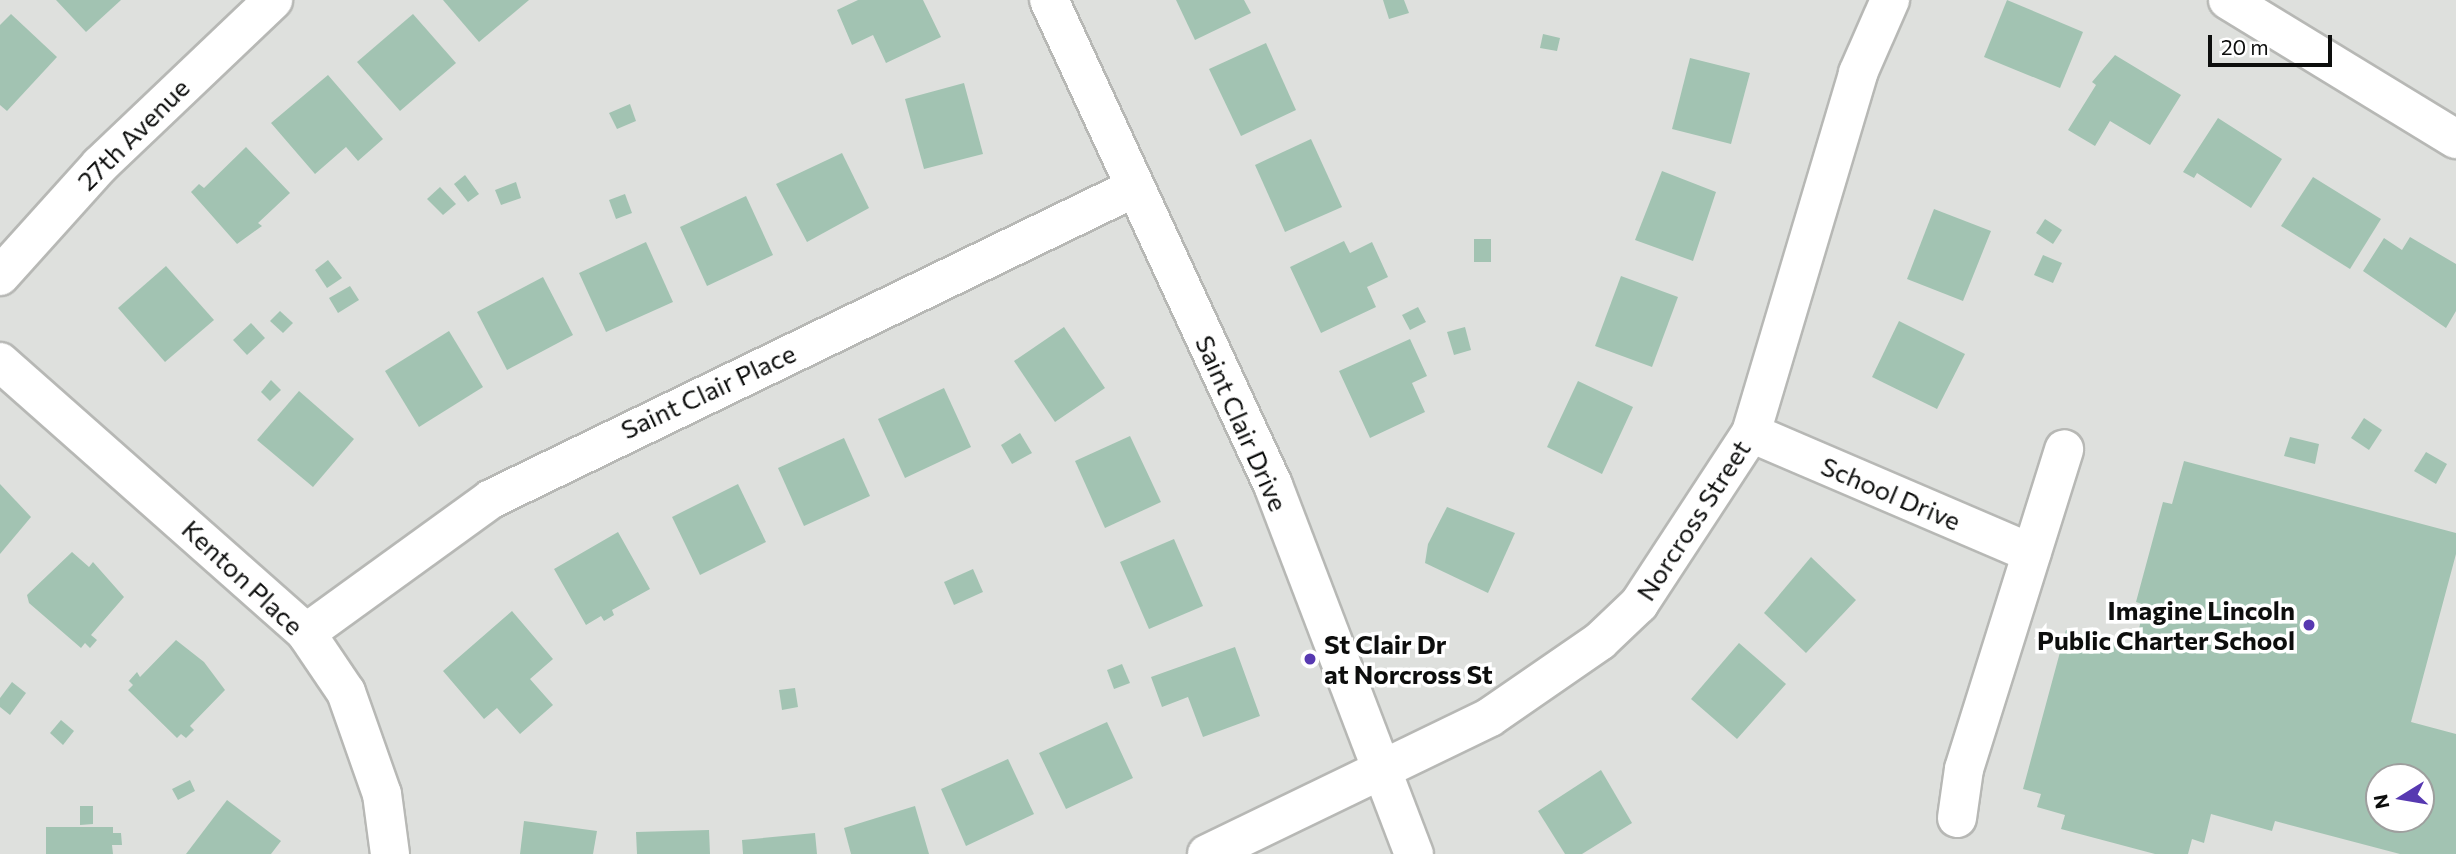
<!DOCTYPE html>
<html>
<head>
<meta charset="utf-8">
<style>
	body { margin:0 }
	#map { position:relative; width:2456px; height:854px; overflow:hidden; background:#dee0dd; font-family:Commissioner,sans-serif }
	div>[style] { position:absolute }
	.building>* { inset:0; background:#a2c3b2 }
	.roads { filter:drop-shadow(2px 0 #b7b8b5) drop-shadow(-2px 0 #b7b8b5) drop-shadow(0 2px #b7b8b5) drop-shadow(0 -2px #b7b8b5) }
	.street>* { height:38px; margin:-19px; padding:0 19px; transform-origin:19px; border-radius:19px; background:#fff }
	.secondary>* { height:38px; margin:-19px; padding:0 19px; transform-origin:19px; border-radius:19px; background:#fff }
	.dots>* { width:19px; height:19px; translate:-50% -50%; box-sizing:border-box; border:4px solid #fff; border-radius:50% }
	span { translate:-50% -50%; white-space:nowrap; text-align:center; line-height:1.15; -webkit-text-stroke:7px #fff; paint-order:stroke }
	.street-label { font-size:26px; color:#0d0e0d }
	.poi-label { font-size:26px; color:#0d0e0d; font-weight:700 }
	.right { translate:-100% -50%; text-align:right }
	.left { translate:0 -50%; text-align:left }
	.north { position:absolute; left:2365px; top:763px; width:70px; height:70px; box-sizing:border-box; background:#fff; border:2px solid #9e9f9e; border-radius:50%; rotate:259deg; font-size:19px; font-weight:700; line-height:28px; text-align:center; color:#0d0e0d }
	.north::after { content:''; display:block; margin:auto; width:24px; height:32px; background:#5739b1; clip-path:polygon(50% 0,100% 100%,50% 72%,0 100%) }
	.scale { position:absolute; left:2208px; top:35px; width:124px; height:32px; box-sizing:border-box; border:4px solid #0d0e0d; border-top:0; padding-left:9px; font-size:21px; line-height:24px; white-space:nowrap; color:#0d0e0d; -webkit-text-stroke:5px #fff; paint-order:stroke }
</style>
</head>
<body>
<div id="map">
	<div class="building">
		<i style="clip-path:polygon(56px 0,121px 0,86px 32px)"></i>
		<i style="clip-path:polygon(443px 0,529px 0,479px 42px)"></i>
		<i style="clip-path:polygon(858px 0,923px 0,941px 37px,886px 63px,873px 35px,852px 45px,837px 10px)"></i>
		<i style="clip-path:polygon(1176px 0,1244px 0,1251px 13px,1195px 40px)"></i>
		<i style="clip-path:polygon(1383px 0,1404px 0,1409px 13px,1389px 19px)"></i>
		<i style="clip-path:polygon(2007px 0,2083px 32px,2060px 88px,1984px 57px)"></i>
		<i style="clip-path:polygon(11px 14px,57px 57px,7px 111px,0 105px,0 25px)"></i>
		<i style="clip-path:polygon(413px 14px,456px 63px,400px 111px,357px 62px)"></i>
		<i style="clip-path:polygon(1543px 34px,1560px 38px,1557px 51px,1540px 48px)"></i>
		<i style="clip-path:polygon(1266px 43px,1296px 110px,1241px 136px,1209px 69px)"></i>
		<i style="clip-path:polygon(2115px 55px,2181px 95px,2150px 145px,2110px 121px,2095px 146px,2068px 130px,2096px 85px,2092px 82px)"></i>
		<i style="clip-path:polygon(1690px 58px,1750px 73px,1731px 144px,1672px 129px)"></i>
		<i style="clip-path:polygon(328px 75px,383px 139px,358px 161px,346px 147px,315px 174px,271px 123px)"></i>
		<i style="clip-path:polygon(964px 83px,983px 154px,924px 169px,905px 99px)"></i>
		<i style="clip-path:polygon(630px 104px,636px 121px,617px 129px,609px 113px)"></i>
		<i style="clip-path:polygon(2218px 118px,2282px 159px,2251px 208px,2197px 173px,2194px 178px,2183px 172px)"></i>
		<i style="clip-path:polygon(1311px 139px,1342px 207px,1285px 232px,1255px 165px)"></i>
		<i style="clip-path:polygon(246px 147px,290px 193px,258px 223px,262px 226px,237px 244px,191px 192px,199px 184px,204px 188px)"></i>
		<i style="clip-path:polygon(842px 153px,869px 208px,807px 242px,776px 184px)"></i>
		<i style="clip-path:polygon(1662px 171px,1716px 192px,1693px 261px,1635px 240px)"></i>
		<i style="clip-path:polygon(465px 175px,479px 194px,468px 202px,454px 184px)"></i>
		<i style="clip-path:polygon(2313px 177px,2381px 219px,2350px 269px,2281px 226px)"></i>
		<i style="clip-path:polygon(516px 182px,521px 198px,501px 205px,495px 190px)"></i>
		<i style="clip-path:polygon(440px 187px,456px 204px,443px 215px,427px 199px)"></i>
		<i style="clip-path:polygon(625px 194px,632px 213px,616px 219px,609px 200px)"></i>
		<i style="clip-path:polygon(746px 196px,773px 255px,707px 286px,680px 227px)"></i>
		<i style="clip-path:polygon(1934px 209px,1991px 231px,1963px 301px,1907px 279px)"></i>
		<i style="clip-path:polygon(2045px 219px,2062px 230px,2053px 244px,2036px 233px)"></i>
		<i style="clip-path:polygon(2410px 237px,2456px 264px,2456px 311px,2446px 328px,2363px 271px,2384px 238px,2402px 250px)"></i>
		<i style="clip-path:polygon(1474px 239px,1491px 239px,1491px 262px,1474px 262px)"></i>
		<i style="clip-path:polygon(1344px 241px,1350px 253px,1372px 242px,1388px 277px,1367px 287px,1376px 307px,1321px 333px,1290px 267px)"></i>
		<i style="clip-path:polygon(646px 242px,673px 302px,606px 332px,579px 273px)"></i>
		<i style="clip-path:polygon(2043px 255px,2062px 263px,2053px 283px,2034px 275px)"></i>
		<i style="clip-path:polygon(328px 260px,342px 278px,327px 288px,315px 270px)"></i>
		<i style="clip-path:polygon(166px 266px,214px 320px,165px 362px,118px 308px)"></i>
		<i style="clip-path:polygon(1621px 276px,1678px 297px,1652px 367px,1595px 346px)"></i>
		<i style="clip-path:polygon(543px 277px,573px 335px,507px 370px,477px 312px)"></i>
		<i style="clip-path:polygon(350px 286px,359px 300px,338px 313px,329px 298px)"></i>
		<i style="clip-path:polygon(1418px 307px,1426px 322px,1410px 330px,1402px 315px)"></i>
		<i style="clip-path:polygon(280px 311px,293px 323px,283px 333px,270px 321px)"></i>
		<i style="clip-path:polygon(1899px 321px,1965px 354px,1937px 409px,1872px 377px)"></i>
		<i style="clip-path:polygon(251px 323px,265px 338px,247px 355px,233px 340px)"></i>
		<i style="clip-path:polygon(1064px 327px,1105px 388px,1055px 422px,1014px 361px)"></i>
		<i style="clip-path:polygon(1465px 327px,1471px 350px,1454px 355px,1447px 332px)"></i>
		<i style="clip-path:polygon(449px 331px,483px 387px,419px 427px,385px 371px)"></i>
		<i style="clip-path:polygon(1410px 339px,1427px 376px,1412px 383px,1425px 412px,1370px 438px,1339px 371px)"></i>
		<i style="clip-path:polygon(271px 380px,281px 390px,270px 401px,261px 392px)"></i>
		<i style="clip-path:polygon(1578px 381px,1633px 407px,1602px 474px,1547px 447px)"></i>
		<i style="clip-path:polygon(944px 388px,971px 447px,905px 478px,878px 419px)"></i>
		<i style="clip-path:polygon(299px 391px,354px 439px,313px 487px,257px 440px)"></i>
		<i style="clip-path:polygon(2364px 418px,2382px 430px,2369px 450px,2351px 438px)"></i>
		<i style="clip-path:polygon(1020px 433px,1032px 453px,1012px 464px,1001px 445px)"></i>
		<i style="clip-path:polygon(1130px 436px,1161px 502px,1105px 528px,1075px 461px)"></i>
		<i style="clip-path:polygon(2290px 437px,2319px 444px,2315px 464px,2284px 456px)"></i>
		<i style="clip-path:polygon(844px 438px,870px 496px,804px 526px,778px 468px)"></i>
		<i style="clip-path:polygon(2426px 452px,2447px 464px,2436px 484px,2414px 471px)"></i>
		<i style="clip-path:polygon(evenodd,2184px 461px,2456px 533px,2456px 554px,2411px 722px,2456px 734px,2456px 854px,2400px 854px,2275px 821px,2272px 831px,2211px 814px,2204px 843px,2192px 839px,2188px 854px,2155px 854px,2061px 829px,2065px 815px,2037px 807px,2041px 794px,2023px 789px,2066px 630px,2134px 648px,2145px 605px,2136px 602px,2163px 502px,2172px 504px,2184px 461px,2379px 777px,2421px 777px,2421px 819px,2379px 819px,2379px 777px)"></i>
		<i style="clip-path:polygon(0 484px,31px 517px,0 554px)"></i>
		<i style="clip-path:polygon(738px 484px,766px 542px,700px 575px,672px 517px)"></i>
		<i style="clip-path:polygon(1447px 507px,1515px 533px,1488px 593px,1425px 563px,1428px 544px)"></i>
		<i style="clip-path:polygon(618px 532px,650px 589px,612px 610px,614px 615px,604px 621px,601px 616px,586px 625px,554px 569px)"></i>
		<i style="clip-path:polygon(1174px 539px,1203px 606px,1149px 629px,1120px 562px)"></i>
		<i style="clip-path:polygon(72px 552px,89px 567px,93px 562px,124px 597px,91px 635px,97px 640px,90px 648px,85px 643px,81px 648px,29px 603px,27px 595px)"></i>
		<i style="clip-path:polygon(1811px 557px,1856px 600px,1806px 653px,1764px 613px)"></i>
		<i style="clip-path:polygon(973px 569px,983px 592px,954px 605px,944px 582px)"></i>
		<i style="clip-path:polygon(512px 611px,553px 659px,530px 679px,553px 705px,520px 734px,497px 708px,484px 719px,443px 671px)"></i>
		<i style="clip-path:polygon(176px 640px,204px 662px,225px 690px,190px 726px,194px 730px,186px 738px,181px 734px,177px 738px,128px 690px,133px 685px,129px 681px,137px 672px,140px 677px)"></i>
		<i style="clip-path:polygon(1739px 643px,1786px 684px,1737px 739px,1691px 699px)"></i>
		<i style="clip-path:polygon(1235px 647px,1260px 716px,1203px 737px,1188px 697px,1162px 707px,1151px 677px)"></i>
		<i style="clip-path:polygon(1122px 664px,1130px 683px,1114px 689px,1107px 670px)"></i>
		<i style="clip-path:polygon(12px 682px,26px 693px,10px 715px,0 707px,0 698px)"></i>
		<i style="clip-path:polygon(795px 688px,798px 707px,782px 710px,779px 690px)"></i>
		<i style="clip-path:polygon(61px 720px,74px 731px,63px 745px,50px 733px)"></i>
		<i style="clip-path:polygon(1107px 722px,1133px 778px,1066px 809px,1039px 753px)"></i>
		<i style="clip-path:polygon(1008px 759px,1034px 814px,966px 846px,941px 789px)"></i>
		<i style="clip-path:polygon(1601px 770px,1632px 823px,1582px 854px,1565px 854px,1538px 811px)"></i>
		<i style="clip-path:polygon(190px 780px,195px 791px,178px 800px,172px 789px)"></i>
		<i style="clip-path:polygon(227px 800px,281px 841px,271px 854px,186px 854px)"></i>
		<i style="clip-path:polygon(80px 806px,93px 806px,93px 824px,80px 825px)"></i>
		<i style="clip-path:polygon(915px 806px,929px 854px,851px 854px,844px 828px)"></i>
		<i style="clip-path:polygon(524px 821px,597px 831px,593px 854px,520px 854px)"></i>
		<i style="clip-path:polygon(46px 827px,113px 827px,113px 833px,121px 833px,122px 845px,112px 845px,113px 854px,46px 854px)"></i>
		<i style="clip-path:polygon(709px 830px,710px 854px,637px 854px,636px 832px)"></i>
		<i style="clip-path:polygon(815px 833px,817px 854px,743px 854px,742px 840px)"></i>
	</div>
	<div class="roads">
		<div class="street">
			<i style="left:0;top:276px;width:149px;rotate:-48deg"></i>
			<i style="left:100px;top:165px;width:239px;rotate:-43.6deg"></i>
			<i style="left:0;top:362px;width:409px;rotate:41.5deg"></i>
			<i style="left:306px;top:633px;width:71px;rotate:55.9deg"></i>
			<i style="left:346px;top:692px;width:108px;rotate:70.6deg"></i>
			<i style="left:382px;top:794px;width:61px;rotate:82.4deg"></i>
			<i style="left:1751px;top:433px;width:305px;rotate:23.2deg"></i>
			<i style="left:306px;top:633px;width:228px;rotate:-35.9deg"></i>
			<i style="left:491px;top:499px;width:714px;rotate:-25.81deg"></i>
			<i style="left:1957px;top:818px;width:49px;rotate:-81.9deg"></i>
			<i style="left:1964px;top:769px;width:335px;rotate:-72.6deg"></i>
			<i style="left:1207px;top:854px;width:314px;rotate:-25.8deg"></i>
			<i style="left:1490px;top:717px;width:134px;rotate:-34.6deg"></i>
			<i style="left:1600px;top:641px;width:54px;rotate:-43.5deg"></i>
			<i style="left:1639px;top:604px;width:204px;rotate:-56.8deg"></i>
			<i style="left:1751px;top:433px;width:376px;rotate:-73.4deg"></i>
			<i style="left:1858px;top:73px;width:80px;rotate:-66.3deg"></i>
		</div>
		<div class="secondary">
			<i style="left:1049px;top:0;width:534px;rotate:65.21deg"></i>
			<i style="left:1273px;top:485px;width:395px;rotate:69.1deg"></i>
			<i style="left:2228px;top:0;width:267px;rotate:31.4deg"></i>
		</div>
	</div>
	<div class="dots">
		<i style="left:2309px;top:625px;background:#5739b1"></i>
		<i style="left:1310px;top:659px;background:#5739b1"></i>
	</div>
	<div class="street-label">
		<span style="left:133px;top:134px;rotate:-45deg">27th Avenue</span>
		<span style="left:708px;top:391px;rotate:-25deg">Saint Clair Place</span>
		<span style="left:1242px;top:423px;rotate:66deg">Saint Clair Drive</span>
		<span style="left:1891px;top:493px;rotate:23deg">School Drive</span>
		<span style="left:1693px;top:520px;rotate:-57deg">Norcross Street</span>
		<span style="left:243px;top:577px;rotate:43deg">Kenton Place</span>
	</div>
	<div class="poi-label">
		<span class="right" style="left:2295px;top:625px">Imagine Lincoln<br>Public Charter School</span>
		<span class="left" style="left:1324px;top:659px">St Clair Dr<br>at Norcross St</span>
	</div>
	<div class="north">N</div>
	<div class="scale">20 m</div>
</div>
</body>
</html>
